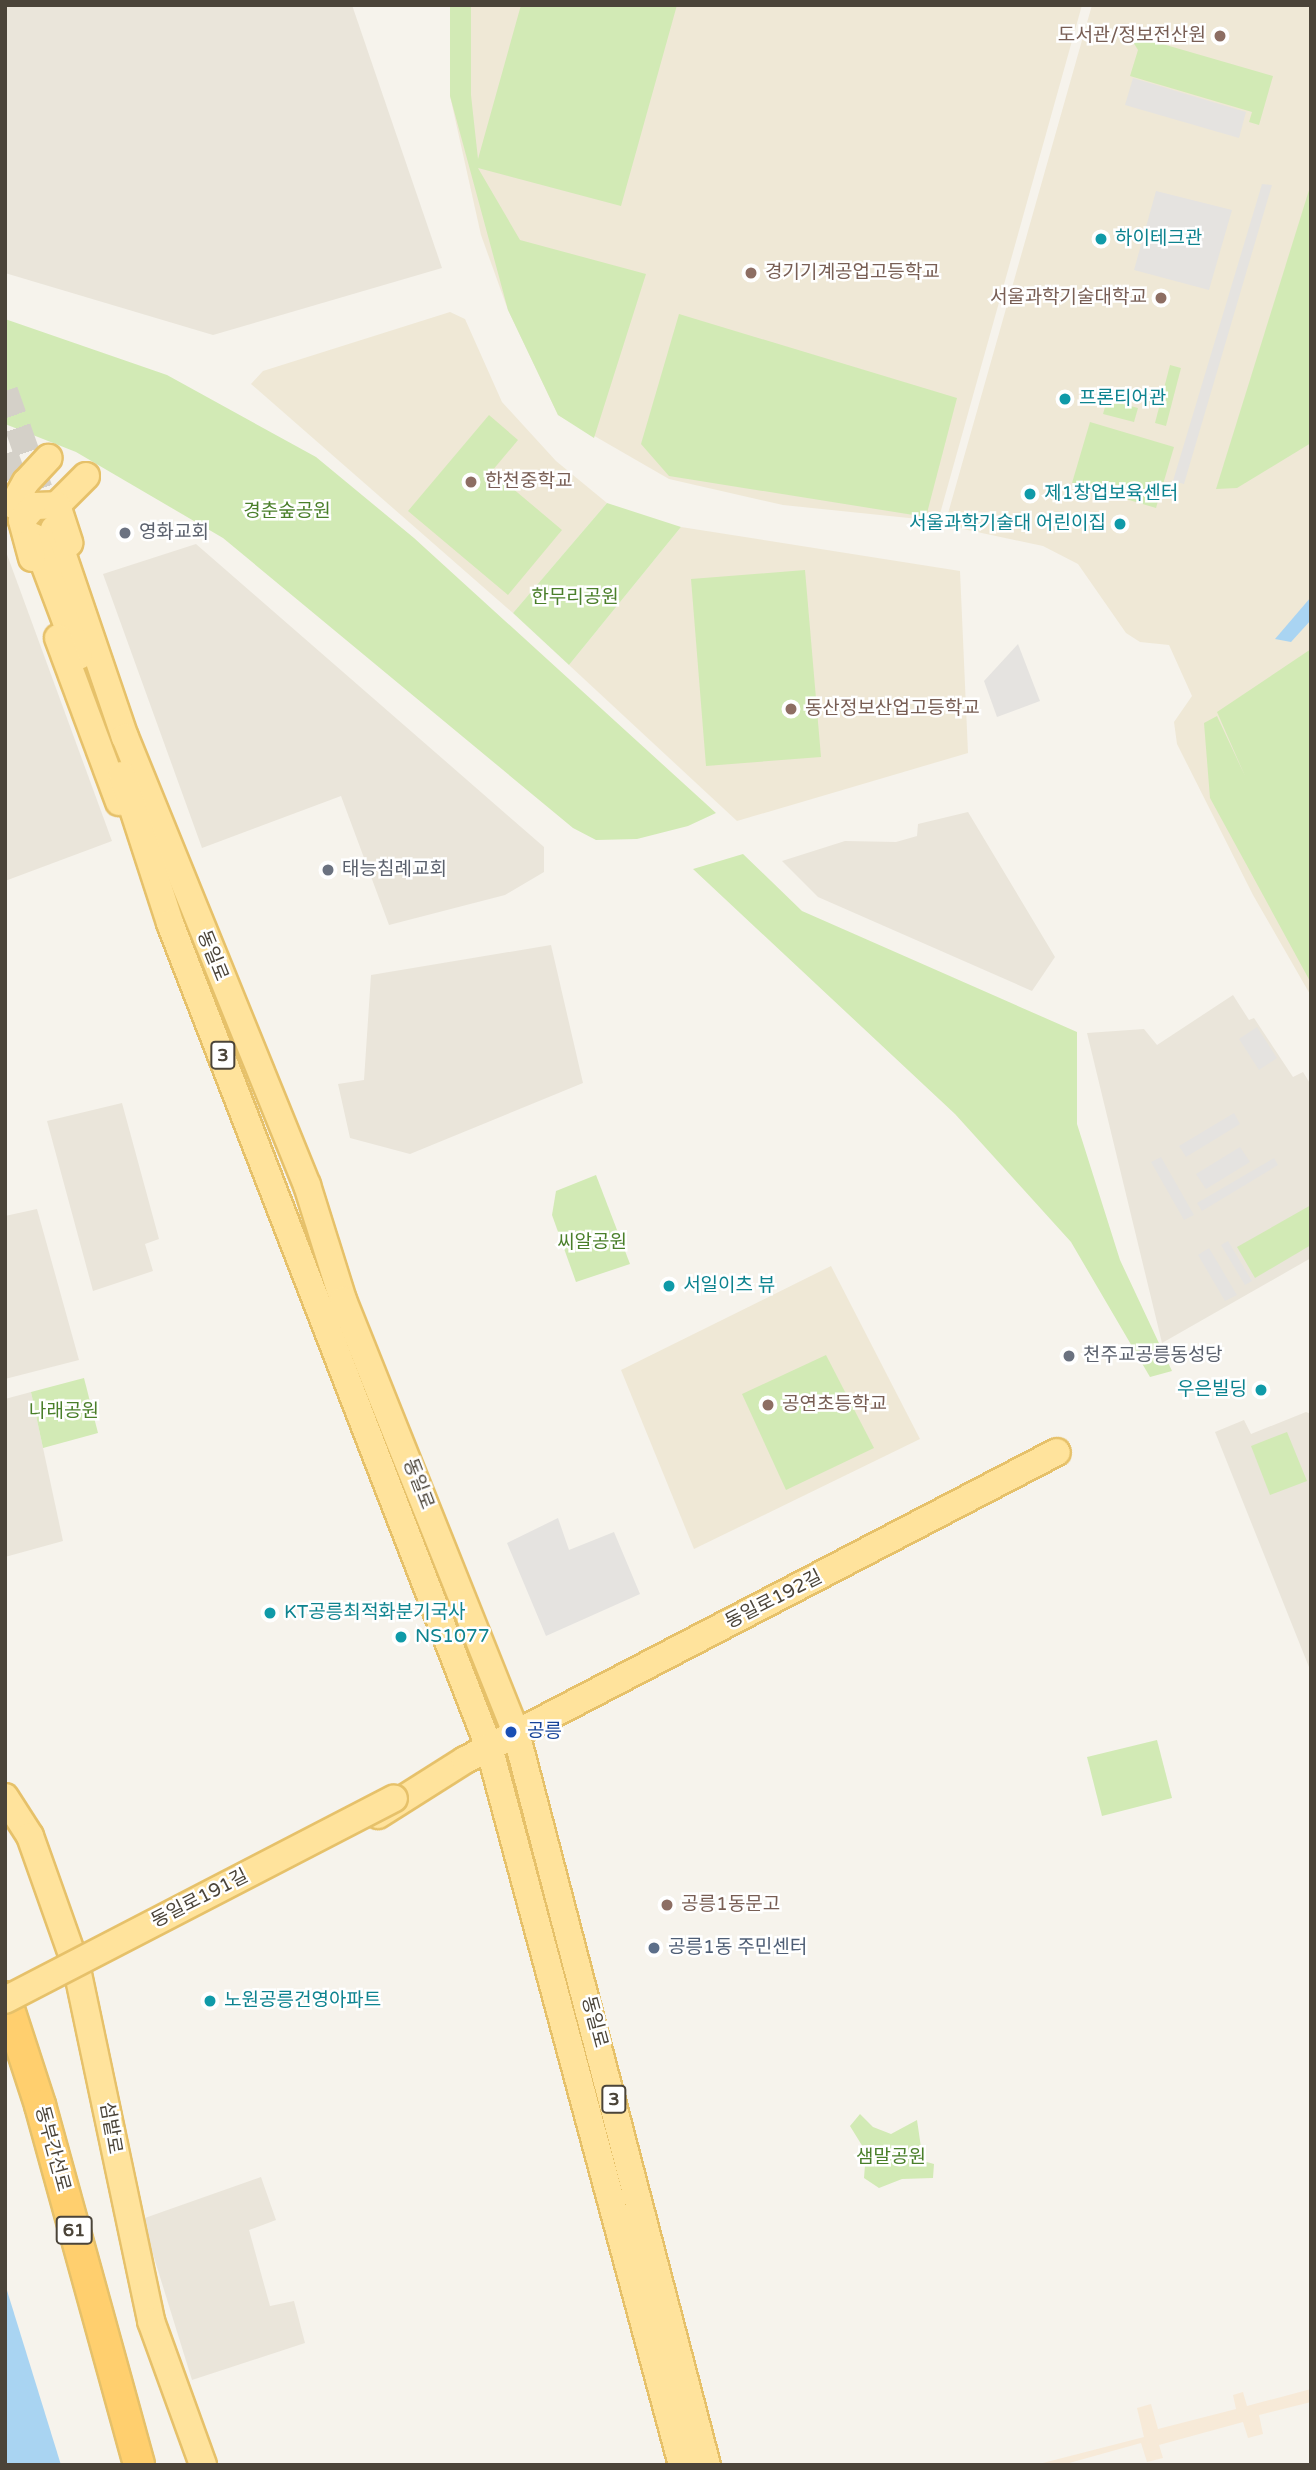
<!DOCTYPE html>
<html>
<head>
<meta charset="utf-8">
<style>
	body { margin:0 }
	#map { position:relative; width:1316px; height:2470px; overflow:hidden; background:#f6f3ec; font-family:"Varela Round","Noto Sans KR",sans-serif }
	div>[style] { position:absolute }
	.residential>* { inset:0; background:#eae5da }
	.commercial>* { inset:0; background:#f7ead8 }
	.education>* { inset:0; background:#efe8d6 }
	.green>* { inset:0; background:#d2eab5 }
	.parking>* { inset:0; background:#e5e3e0 }
	.water>* { inset:0; background:#a9d4f2 }
	.major-tunnel>* { height:26px; margin-top:-13px; transform-origin:0; background:repeating-linear-gradient(90deg,#d4d0c8 0 26px,transparent 0 39px) }
	.roads { filter:drop-shadow(2px 0 #e6c16a) drop-shadow(-2px 0 #e6c16a) drop-shadow(0 2px #e6c16a) drop-shadow(0 -2px #e6c16a) }
	.major>* { height:26px; margin:-13px; padding:0 13px; transform-origin:13px; border-radius:13px; background:#ffe39c }
	.highway>* { height:30px; margin:-15px; padding:0 15px; transform-origin:15px; border-radius:15px; background:#ffcf6e }
	.bridges { filter:drop-shadow(2px 0 #e6c16a) drop-shadow(-2px 0 #e6c16a) drop-shadow(0 2px #e6c16a) drop-shadow(0 -2px #e6c16a) }
	.major-bridge>* { height:26px; margin:-13px; padding:0 13px; transform-origin:13px; border-radius:13px; background:#ffe39c }
	.dots>* { width:19px; height:19px; translate:-50% -50%; box-sizing:border-box; border:4px solid #fff; border-radius:50% }
	span { translate:-50% -50%; white-space:nowrap; text-align:center; line-height:1.15; -webkit-text-stroke:5px #fff; paint-order:stroke }
	.shield-label span { padding:2px 5px; background:#fff; border:2px solid; border-radius:5px; -webkit-text-stroke-width:0 }
	.shield-label { font-size:18px; color:#4b4439; font-weight:700 }
	.education-label { font-size:19px; color:#785e54 }
	.right { translate:-100% -50%; text-align:right }
	.left { translate:0 -50%; text-align:left }
	.culture-label { font-size:19px; color:#0d838f }
	.park-label { font-size:19px; color:#4a7f2a }
	.worship-label { font-size:19px; color:#5b616d }
	.street-label { font-size:19px; color:#4b4439 }
	.transit-label { font-size:19px; color:#164399 }
	.service-label { font-size:19px; color:#4e5e75 }
	.frame { position:absolute; inset:0; border:7px solid #4b4439; pointer-events:none }
</style>
</head>
<body>
<div id="map">
	<div class="residential">
		<i style="clip-path:polygon(5px 5px,352px 5px,442px 268px,213px 335px,5px 273px)"></i>
		<i style="clip-path:polygon(196px 544px,544px 847px,544px 872px,505px 895px,389px 925px,341px 796px,202px 848px,103px 574px)"></i>
		<i style="clip-path:polygon(5px 549px,112px 841px,5px 881px)"></i>
		<i style="clip-path:polygon(968px 812px,1055px 957px,1032px 991px,818px 897px,782px 861px,845px 841px,896px 842px,917px 836px,918px 824px)"></i>
		<i style="clip-path:polygon(551px 945px,583px 1083px,410px 1154px,350px 1138px,338px 1084px,364px 1080px,371px 975px)"></i>
		<i style="clip-path:polygon(1233px 995px,1249px 1020px,1254px 1018px,1293px 1077px,1303px 1072px,1311px 1085px,1311px 1258px,1162px 1343px,1087px 1033px,1144px 1029px,1157px 1045px)"></i>
		<i style="clip-path:polygon(122px 1103px,159px 1239px,145px 1244px,153px 1271px,93px 1291px,47px 1121px)"></i>
		<i style="clip-path:polygon(37px 1209px,79px 1360px,5px 1379px,5px 1216px)"></i>
		<i style="clip-path:polygon(31px 1392px,63px 1541px,5px 1557px,5px 1399px)"></i>
		<i style="clip-path:polygon(1306px 1412px,1311px 1414px,1311px 1672px,1215px 1432px,1244px 1420px,1251px 1434px)"></i>
		<i style="clip-path:polygon(261px 2177px,276px 2220px,249px 2230px,270px 2306px,294px 2301px,305px 2343px,192px 2380px,142px 2219px)"></i>
	</div>
	<div class="commercial">
		<i style="clip-path:polygon(1311px 2389px,1311px 2402px,1259px 2415px,1263px 2434px,1248px 2438px,1243px 2422px,1159px 2445px,1163px 2458px,1147px 2462px,1141px 2443px,1062px 2465px,1035px 2465px,1144px 2437px,1137px 2408px,1151px 2404px,1158px 2429px,1236px 2409px,1233px 2395px,1243px 2392px,1247px 2406px)"></i>
	</div>
	<div class="education">
		<i style="clip-path:polygon(450px 5px,1082px 5px,938px 521px,783px 505px,669px 479px,558px 415px,508px 310px,481px 235px,450px 96px)"></i>
		<i style="clip-path:polygon(1092px 5px,1311px 5px,1311px 996px,1253px 895px,1177px 744px,1174px 722px,1192px 696px,1169px 645px,1140px 642px,1126px 633px,1078px 564px,1043px 546px,963px 529px,947px 517px)"></i>
		<i style="clip-path:polygon(450px 312px,465px 319px,502px 402px,556px 461px,607px 503px,513px 613px,251px 384px,263px 371px)"></i>
		<i style="clip-path:polygon(681px 527px,960px 571px,968px 753px,737px 821px,569px 665px)"></i>
		<i style="clip-path:polygon(831px 1266px,920px 1439px,694px 1549px,621px 1370px)"></i>
	</div>
	<div class="green">
		<i style="clip-path:polygon(450px 5px,471px 5px,471px 95px,478px 159px,521px 5px,677px 5px,621px 206px,478px 168px,520px 240px,646px 274px,594px 438px,558px 415px,508px 310px,450px 96px)"></i>
		<i style="clip-path:polygon(1128px 34px,1273px 76px,1259px 125px,1249px 122px,1252px 112px,1130px 76px,1138px 50px)"></i>
		<i style="clip-path:polygon(1310px 187px,1311px 443px,1237px 488px,1216px 489px)"></i>
		<i style="clip-path:polygon(679px 314px,957px 398px,926px 517px,669px 476px,641px 444px)"></i>
		<i style="clip-path:polygon(5px 319px,167px 375px,316px 457px,414px 538px,716px 813px,688px 826px,637px 839px,596px 840px,573px 828px,223px 538px,76px 452px,5px 424px)"></i>
		<i style="clip-path:polygon(1170px 365px,1181px 368px,1166px 426px,1155px 423px)"></i>
		<i style="clip-path:polygon(1107px 400px,1138px 408px,1134px 422px,1103px 414px)"></i>
		<i style="clip-path:polygon(489px 415px,518px 440px,492px 471px,562px 530px,508px 595px,408px 511px)"></i>
		<i style="clip-path:polygon(1090px 422px,1174px 447px,1156px 508px,1072px 483px)"></i>
		<i style="clip-path:polygon(607px 503px,681px 527px,569px 665px,513px 613px)"></i>
		<i style="clip-path:polygon(805px 570px,821px 757px,706px 766px,691px 579px)"></i>
		<i style="clip-path:polygon(1311px 649px,1311px 983px,1210px 798px,1204px 723px,1217px 716px,1245px 776px,1217px 712px)"></i>
		<i style="clip-path:polygon(743px 854px,802px 911px,1077px 1032px,1077px 1124px,1120px 1260px,1172px 1371px,1150px 1377px,1071px 1242px,955px 1114px,693px 869px)"></i>
		<i style="clip-path:polygon(596px 1175px,630px 1264px,576px 1282px,552px 1215px,556px 1191px)"></i>
		<i style="clip-path:polygon(1311px 1205px,1311px 1245px,1255px 1278px,1237px 1247px)"></i>
		<i style="clip-path:polygon(826px 1355px,874px 1448px,786px 1490px,742px 1394px)"></i>
		<i style="clip-path:polygon(84px 1378px,98px 1433px,43px 1448px,31px 1392px)"></i>
		<i style="clip-path:polygon(1287px 1432px,1307px 1481px,1270px 1495px,1251px 1446px)"></i>
		<i style="clip-path:polygon(1157px 1740px,1172px 1798px,1102px 1816px,1087px 1757px)"></i>
		<i style="clip-path:polygon(860px 2114px,873px 2127px,891px 2134px,917px 2120px,923px 2161px,934px 2164px,933px 2178px,902px 2179px,879px 2188px,864px 2178px,866px 2152px,850px 2126px)"></i>
	</div>
	<div class="parking">
		<i style="clip-path:polygon(1133px 78px,1246px 112px,1239px 138px,1125px 105px)"></i>
		<i style="clip-path:polygon(1262px 184px,1272px 185px,1184px 484px,1173px 481px)"></i>
		<i style="clip-path:polygon(1156px 191px,1232px 210px,1209px 290px,1134px 270px)"></i>
		<i style="clip-path:polygon(1018px 644px,1040px 701px,997px 717px,984px 681px)"></i>
		<i style="clip-path:polygon(1257px 1027px,1277px 1058px,1259px 1070px,1239px 1039px)"></i>
		<i style="clip-path:polygon(1234px 1113px,1240px 1124px,1186px 1157px,1179px 1146px)"></i>
		<i style="clip-path:polygon(1240px 1147px,1250px 1162px,1206px 1189px,1196px 1174px)"></i>
		<i style="clip-path:polygon(1161px 1157px,1194px 1215px,1184px 1220px,1151px 1162px)"></i>
		<i style="clip-path:polygon(1274px 1158px,1278px 1165px,1202px 1211px,1197px 1203px)"></i>
		<i style="clip-path:polygon(1228px 1241px,1252px 1281px,1245px 1285px,1221px 1245px)"></i>
		<i style="clip-path:polygon(1209px 1248px,1237px 1295px,1225px 1301px,1198px 1255px)"></i>
		<i style="clip-path:polygon(558px 1518px,569px 1550px,614px 1532px,640px 1594px,546px 1636px,507px 1543px)"></i>
	</div>
	<div class="water">
		<i style="clip-path:polygon(1311px 597px,1311px 620px,1291px 642px,1275px 639px)"></i>
		<i style="clip-path:polygon(5px 2284px,61px 2465px,5px 2465px)"></i>
	</div>
	<div class="major-tunnel">
		<i style="left:5px;top:391px;width:144px;rotate:70.6deg"></i>
		<i style="left:5px;top:454px;width:61px;rotate:69.8deg"></i>
	</div>
	<div class="roads">
		<div class="major">
			<i style="left:13px;top:505px;width:26px;rotate:-61deg"></i>
			<i style="left:26px;top:482px;width:33px;rotate:-47deg"></i>
			<i style="left:57px;top:505px;width:41px;rotate:-45deg"></i>
			<i style="left:54px;top:529px;width:220px;rotate:71.2deg"></i>
			<i style="left:125px;top:737px;width:484px;rotate:67.9deg"></i>
			<i style="left:307px;top:1185px;width:121px;rotate:72.6deg"></i>
			<i style="left:343px;top:1300px;width:466px;rotate:68.2deg"></i>
			<i style="left:516px;top:1733px;width:757px;rotate:75.38deg"></i>
			<i style="left:34px;top:537px;width:127px;rotate:69.3deg"></i>
			<i style="left:32px;top:558px;width:39px;rotate:-105deg"></i>
			<i style="left:22px;top:520px;width:18px;rotate:-49deg"></i>
			<i style="left:34px;top:506px;width:23px;rotate:-2deg"></i>
			<i style="left:57px;top:505px;width:40px;rotate:72deg"></i>
			<i style="left:58px;top:638px;width:175px;rotate:69.6deg"></i>
			<i style="left:122px;top:775px;width:156px;rotate:72deg"></i>
			<i style="left:170px;top:923px;width:884px;rotate:68.84deg"></i>
			<i style="left:489px;top:1747px;width:743px;rotate:74.95deg"></i>
			<i style="left:5px;top:1797px;width:46px;rotate:57.3deg"></i>
			<i style="left:30px;top:1836px;width:141px;rotate:70.5deg"></i>
			<i style="left:77px;top:1969px;width:360px;rotate:78.1deg"></i>
			<i style="left:151px;top:2321px;width:153px;rotate:70.1deg"></i>
			<i style="left:378px;top:1815px;width:103px;rotate:-32.3deg"></i>
			<i style="left:465px;top:1760px;width:667px;rotate:-27.49deg"></i>
		</div>
		<div class="highway">
			<i style="left:5px;top:1997px;width:114px;rotate:72deg"></i>
			<i style="left:40px;top:2105px;width:373px;rotate:74.6deg"></i>
		</div>
	</div>
	<div class="bridges">
		<div class="major-bridge">
			<i style="left:5px;top:2000px;width:438px;rotate:-27.4deg"></i>
		</div>
	</div>
	<div class="dots">
		<i style="left:1220px;top:36px;background:#8d6e63"></i>
		<i style="left:1101px;top:239px;background:#0f9aa8"></i>
		<i style="left:751px;top:273px;background:#8d6e63"></i>
		<i style="left:1161px;top:298px;background:#8d6e63"></i>
		<i style="left:1065px;top:399px;background:#0f9aa8"></i>
		<i style="left:471px;top:482px;background:#8d6e63"></i>
		<i style="left:1030px;top:494px;background:#0f9aa8"></i>
		<i style="left:1120px;top:524px;background:#0f9aa8"></i>
		<i style="left:125px;top:533px;background:#6b7280"></i>
		<i style="left:791px;top:709px;background:#8d6e63"></i>
		<i style="left:328px;top:870px;background:#6b7280"></i>
		<i style="left:669px;top:1286px;background:#0f9aa8"></i>
		<i style="left:1069px;top:1356px;background:#6b7280"></i>
		<i style="left:1261px;top:1390px;background:#0f9aa8"></i>
		<i style="left:768px;top:1405px;background:#8d6e63"></i>
		<i style="left:270px;top:1613px;background:#0f9aa8"></i>
		<i style="left:401px;top:1637px;background:#0f9aa8"></i>
		<i style="left:511px;top:1732px;background:#1a4fb4"></i>
		<i style="left:667px;top:1905px;background:#8d6e63"></i>
		<i style="left:654px;top:1948px;background:#5c6f8a"></i>
		<i style="left:210px;top:2001px;background:#0f9aa8"></i>
	</div>
	<div class="shield-label">
		<span style="left:223px;top:1055px">3</span>
		<span style="left:614px;top:2099px">3</span>
		<span style="left:74px;top:2230px">61</span>
	</div>
	<div class="education-label">
		<span class="right" style="left:1206px;top:36px">도서관/정보전산원</span>
		<span class="left" style="left:765px;top:273px">경기기계공업고등학교</span>
		<span class="right" style="left:1147px;top:298px">서울과학기술대학교</span>
		<span class="left" style="left:485px;top:482px">한천중학교</span>
		<span class="left" style="left:805px;top:709px">동산정보산업고등학교</span>
		<span class="left" style="left:782px;top:1405px">공연초등학교</span>
		<span class="left" style="left:681px;top:1905px">공릉1동문고</span>
	</div>
	<div class="culture-label">
		<span class="left" style="left:1115px;top:239px">하이테크관</span>
		<span class="left" style="left:1079px;top:399px">프론티어관</span>
		<span class="left" style="left:1044px;top:494px">제1창업보육센터</span>
		<span class="right" style="left:1106px;top:524px">서울과학기술대 어린이집</span>
		<span class="left" style="left:683px;top:1286px">서일이츠 뷰</span>
		<span class="right" style="left:1247px;top:1390px">우은빌딩</span>
		<span class="left" style="left:284px;top:1613px">KT공릉최적화분기국사</span>
		<span class="left" style="left:415px;top:1637px">NS1077</span>
		<span class="left" style="left:224px;top:2001px">노원공릉건영아파트</span>
	</div>
	<div class="park-label">
		<span style="left:287px;top:512px">경춘숲공원</span>
		<span style="left:575px;top:598px">한무리공원</span>
		<span style="left:592px;top:1243px">씨알공원</span>
		<span style="left:64px;top:1412px">나래공원</span>
		<span style="left:891px;top:2158px">샘말공원</span>
	</div>
	<div class="worship-label">
		<span class="left" style="left:139px;top:533px">영화교회</span>
		<span class="left" style="left:342px;top:870px">태능침례교회</span>
		<span class="left" style="left:1083px;top:1356px">천주교공릉동성당</span>
	</div>
	<div class="street-label">
		<span style="left:212px;top:956px;rotate:68deg">동일로</span>
		<span style="left:418px;top:1484px;rotate:69deg">동일로</span>
		<span style="left:774px;top:1600px;rotate:-27deg">동일로192길</span>
		<span style="left:200px;top:1899px;rotate:-27deg">동일로191길</span>
		<span style="left:594px;top:2022px;rotate:75deg">동일로</span>
		<span style="left:110px;top:2128px;rotate:80deg">섬밭로</span>
		<span style="left:52px;top:2149px;rotate:75deg">동부간선로</span>
	</div>
	<div class="transit-label">
		<span class="left" style="left:527px;top:1732px">공릉</span>
	</div>
	<div class="service-label">
		<span class="left" style="left:668px;top:1948px">공릉1동 주민센터</span>
	</div>
	<div class="frame"></div>
</div>
</body>
</html>
